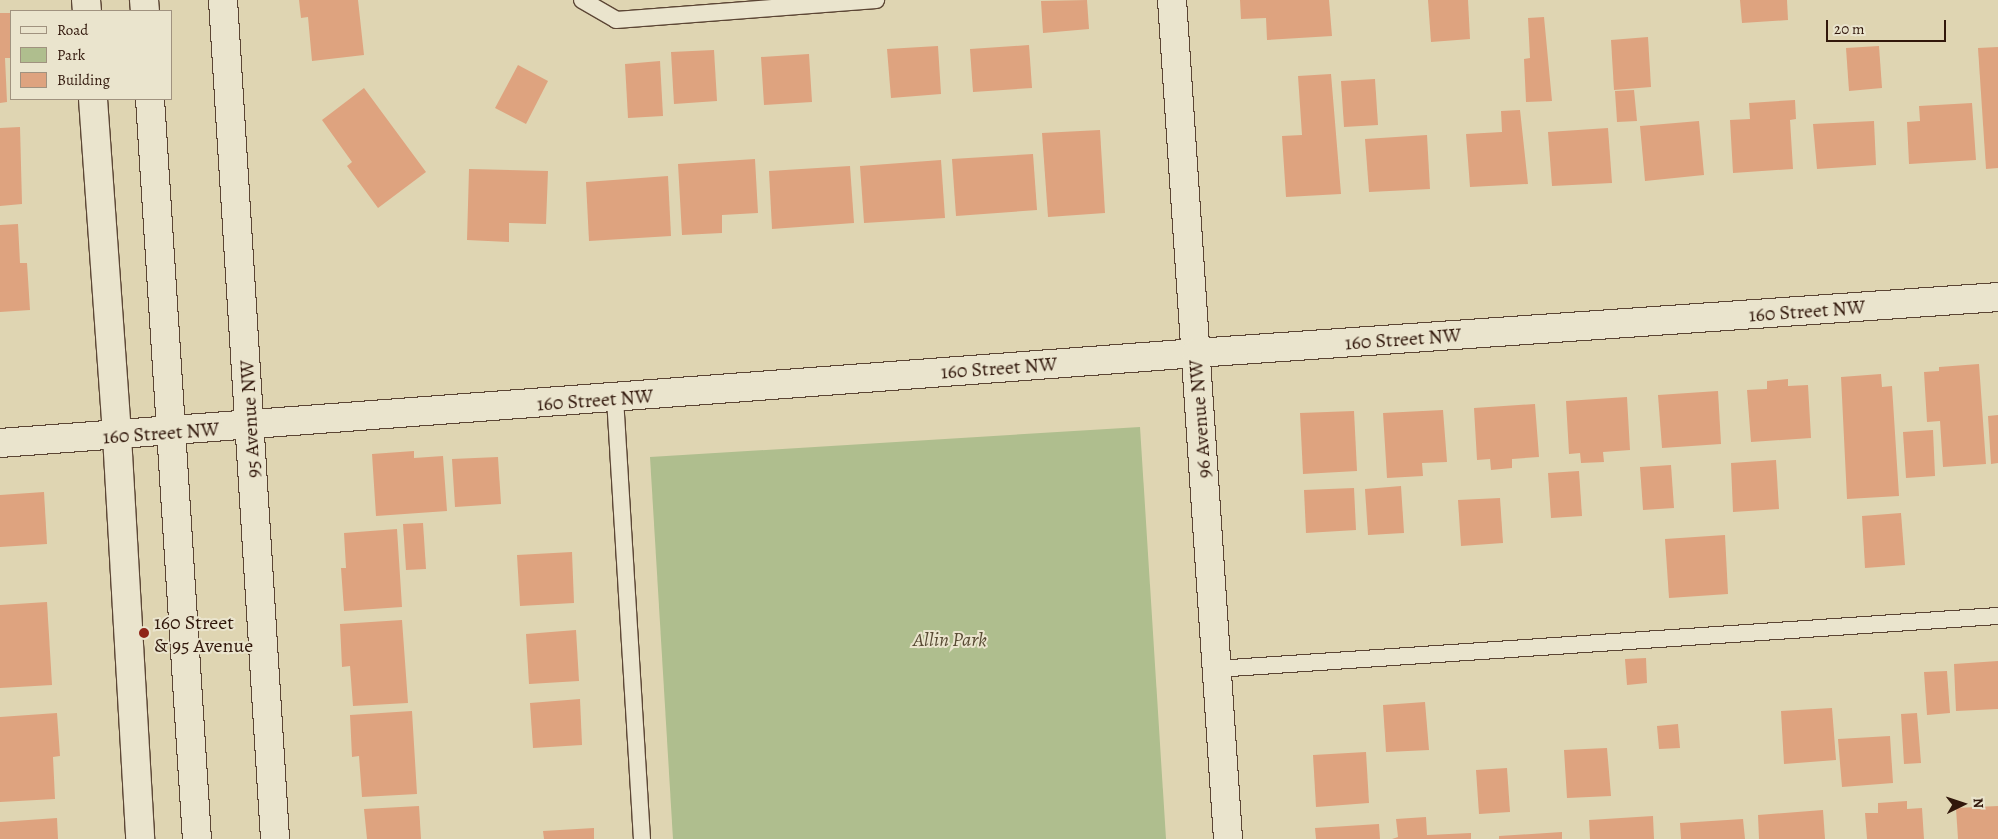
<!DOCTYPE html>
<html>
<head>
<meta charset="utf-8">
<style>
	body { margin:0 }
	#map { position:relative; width:1998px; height:839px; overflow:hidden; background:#dfd5b2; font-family:Alegreya,serif }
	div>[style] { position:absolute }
	.green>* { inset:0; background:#afbe8e }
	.building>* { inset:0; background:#dea37f }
	.roads { filter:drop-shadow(1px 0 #5c4635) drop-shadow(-1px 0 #5c4635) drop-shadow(0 1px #5c4635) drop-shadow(0 -1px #5c4635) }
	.lane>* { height:16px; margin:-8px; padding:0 8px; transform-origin:8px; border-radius:8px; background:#eae4cd }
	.street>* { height:28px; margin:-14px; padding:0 14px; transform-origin:14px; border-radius:14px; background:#eae4cd }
	.secondary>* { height:28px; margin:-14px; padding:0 14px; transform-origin:14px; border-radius:14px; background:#eae4cd }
	.dots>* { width:14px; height:14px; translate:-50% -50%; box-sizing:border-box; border:2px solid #eae4cd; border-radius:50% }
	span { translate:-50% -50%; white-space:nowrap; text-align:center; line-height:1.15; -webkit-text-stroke:4px #eae4cd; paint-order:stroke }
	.street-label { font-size:20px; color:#31170b }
	.poi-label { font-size:20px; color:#31170b }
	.left { translate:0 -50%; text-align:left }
	.park-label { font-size:20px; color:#574932; font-style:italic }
	.legend { position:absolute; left:10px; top:10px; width:162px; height:90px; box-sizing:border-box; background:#eae4cd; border:1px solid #a0927f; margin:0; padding:6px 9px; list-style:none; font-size:15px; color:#31170b }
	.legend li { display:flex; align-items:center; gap:10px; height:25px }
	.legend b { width:25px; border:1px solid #a0927f }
	.north { position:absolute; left:1938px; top:779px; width:50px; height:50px; -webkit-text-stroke:4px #eae4cd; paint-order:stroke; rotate:86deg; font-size:14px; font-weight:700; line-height:20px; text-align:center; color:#31170b }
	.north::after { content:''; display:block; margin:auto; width:18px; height:22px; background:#31170b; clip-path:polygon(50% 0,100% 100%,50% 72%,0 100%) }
	.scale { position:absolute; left:1826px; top:20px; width:120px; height:22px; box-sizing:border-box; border:2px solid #31170b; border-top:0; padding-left:6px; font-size:15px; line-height:18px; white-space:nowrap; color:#31170b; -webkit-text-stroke:4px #eae4cd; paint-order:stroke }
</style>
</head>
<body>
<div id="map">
	<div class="green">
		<i style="clip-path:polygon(1140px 427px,1166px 839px,673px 839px,650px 457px)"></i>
	</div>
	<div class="building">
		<i style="clip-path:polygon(299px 0,358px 0,364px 55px,312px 61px,308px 17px,301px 18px)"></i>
		<i style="clip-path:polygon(1087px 0,1089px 29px,1043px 33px,1041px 1px)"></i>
		<i style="clip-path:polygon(1240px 0,1329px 0,1332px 36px,1267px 40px,1266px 18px,1241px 19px)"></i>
		<i style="clip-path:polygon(1428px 0,1468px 0,1470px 39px,1431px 42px)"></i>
		<i style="clip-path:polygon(1740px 0,1787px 0,1788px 20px,1742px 23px)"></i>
		<i style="clip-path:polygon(0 13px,10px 13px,11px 42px,11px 58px,5px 58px,7px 102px,0 103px)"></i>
		<i style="clip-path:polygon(1544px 17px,1552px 101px,1526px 102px,1524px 59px,1530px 58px,1528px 18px)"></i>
		<i style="clip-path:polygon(1648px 37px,1651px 87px,1614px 90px,1611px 40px)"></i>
		<i style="clip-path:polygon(1029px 45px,1032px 88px,973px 92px,970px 49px)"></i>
		<i style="clip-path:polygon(938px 46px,941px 94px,891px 98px,887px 49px)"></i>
		<i style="clip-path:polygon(1879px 46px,1882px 88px,1849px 91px,1846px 48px)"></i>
		<i style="clip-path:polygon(1998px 47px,1998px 168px,1986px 169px,1978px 48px)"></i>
		<i style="clip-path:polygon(714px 50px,717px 101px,674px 104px,671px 52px)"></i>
		<i style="clip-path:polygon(809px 54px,812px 102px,764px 105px,761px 57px)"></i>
		<i style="clip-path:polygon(660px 61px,663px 116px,628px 118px,625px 64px)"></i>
		<i style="clip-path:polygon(518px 65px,548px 81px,526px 124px,495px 108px)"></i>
		<i style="clip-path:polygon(1331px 74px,1341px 194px,1286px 197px,1282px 136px,1302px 135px,1298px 76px)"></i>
		<i style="clip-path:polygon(1375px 79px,1378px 125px,1344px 127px,1341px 81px)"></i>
		<i style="clip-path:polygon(364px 88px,426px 172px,378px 208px,347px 166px,352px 162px,322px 120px)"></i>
		<i style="clip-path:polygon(1634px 90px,1637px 121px,1617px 122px,1615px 91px)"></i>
		<i style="clip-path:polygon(1795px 100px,1796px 119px,1790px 120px,1793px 169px,1733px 173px,1730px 120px,1750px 119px,1749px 103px)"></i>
		<i style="clip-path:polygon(1972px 103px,1976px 160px,1909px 164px,1907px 122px,1920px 121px,1919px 106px)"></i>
		<i style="clip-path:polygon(1520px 110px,1528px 184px,1470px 187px,1466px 134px,1502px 132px,1501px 111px)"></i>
		<i style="clip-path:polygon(1699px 121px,1704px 175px,1645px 181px,1640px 126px)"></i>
		<i style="clip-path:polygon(1874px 121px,1876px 165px,1817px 169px,1813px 124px)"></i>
		<i style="clip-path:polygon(20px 127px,22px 204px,0 206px,0 128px)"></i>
		<i style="clip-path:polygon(1608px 128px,1612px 183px,1552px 186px,1548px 132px)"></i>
		<i style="clip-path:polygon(1100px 130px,1105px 213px,1048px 217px,1042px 133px)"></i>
		<i style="clip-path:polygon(1427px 135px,1430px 189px,1369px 192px,1365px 139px)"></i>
		<i style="clip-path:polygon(1033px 154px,1037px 210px,956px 216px,952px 159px)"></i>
		<i style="clip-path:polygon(755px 159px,758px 213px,722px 215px,722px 233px,682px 235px,678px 164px)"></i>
		<i style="clip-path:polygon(941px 160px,945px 218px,864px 223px,860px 166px)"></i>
		<i style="clip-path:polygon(850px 166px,854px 223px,772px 229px,769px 171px)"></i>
		<i style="clip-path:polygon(469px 169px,548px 171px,546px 224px,509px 223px,509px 242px,467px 240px)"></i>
		<i style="clip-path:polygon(668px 176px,671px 236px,589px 241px,586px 182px)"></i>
		<i style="clip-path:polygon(18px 224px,20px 263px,27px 263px,30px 310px,0 312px,0 225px)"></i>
		<i style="clip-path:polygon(1979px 364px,1986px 464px,1943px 467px,1940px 421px,1927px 422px,1924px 372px,1939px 371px,1939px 367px)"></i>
		<i style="clip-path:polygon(1881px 374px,1882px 387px,1892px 386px,1899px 496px,1847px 499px,1841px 377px)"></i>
		<i style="clip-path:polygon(1788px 379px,1788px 386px,1808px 385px,1811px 438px,1751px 442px,1747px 390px,1767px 389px,1767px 381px)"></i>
		<i style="clip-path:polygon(1718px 391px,1721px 444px,1662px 448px,1658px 395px)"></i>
		<i style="clip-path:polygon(1627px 397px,1630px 450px,1603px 452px,1604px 462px,1581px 463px,1580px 453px,1569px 454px,1566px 401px)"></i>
		<i style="clip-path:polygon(1535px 404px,1539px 457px,1512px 459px,1512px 468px,1491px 470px,1490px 459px,1477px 460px,1474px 408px)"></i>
		<i style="clip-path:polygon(1443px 410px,1447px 462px,1422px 463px,1423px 476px,1387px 478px,1383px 413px)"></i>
		<i style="clip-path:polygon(1354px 411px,1357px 471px,1303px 474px,1300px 413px)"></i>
		<i style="clip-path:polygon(1998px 415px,1998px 463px,1991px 464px,1988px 416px)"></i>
		<i style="clip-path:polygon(1933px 430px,1935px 476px,1906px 478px,1903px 432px)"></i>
		<i style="clip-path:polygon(414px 451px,414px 458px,443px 456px,447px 511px,376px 516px,372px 454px)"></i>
		<i style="clip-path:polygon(498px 457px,501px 504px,455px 507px,452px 459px)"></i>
		<i style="clip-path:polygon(1776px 460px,1779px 509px,1733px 512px,1731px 463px)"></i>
		<i style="clip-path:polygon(1671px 465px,1674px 508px,1643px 510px,1640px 467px)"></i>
		<i style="clip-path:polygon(1579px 471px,1582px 516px,1551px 518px,1548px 473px)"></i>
		<i style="clip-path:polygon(1401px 486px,1404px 533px,1368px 535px,1365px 489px)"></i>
		<i style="clip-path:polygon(1354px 488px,1356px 530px,1306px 533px,1304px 490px)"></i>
		<i style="clip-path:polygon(44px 492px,47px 544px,0 547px,0 495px)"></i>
		<i style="clip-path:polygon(1500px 498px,1503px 543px,1461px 546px,1458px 500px)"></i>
		<i style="clip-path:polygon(1901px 513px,1905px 565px,1865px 568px,1862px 516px)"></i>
		<i style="clip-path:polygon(423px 523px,426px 569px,406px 570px,403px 524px)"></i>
		<i style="clip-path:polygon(397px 529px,402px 607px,344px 611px,341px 568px,346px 568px,344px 533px)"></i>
		<i style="clip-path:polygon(1725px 535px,1728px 594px,1669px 598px,1665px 539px)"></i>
		<i style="clip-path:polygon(572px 552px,574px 603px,520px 606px,517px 555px)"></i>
		<i style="clip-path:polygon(47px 602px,52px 685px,0 688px,0 605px)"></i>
		<i style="clip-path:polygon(402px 620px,408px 703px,353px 706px,350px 666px,342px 667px,340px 624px)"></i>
		<i style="clip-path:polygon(576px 630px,579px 681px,529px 684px,526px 634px)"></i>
		<i style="clip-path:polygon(1646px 658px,1647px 683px,1627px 685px,1625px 659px)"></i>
		<i style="clip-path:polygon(1998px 661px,1998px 709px,1956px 711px,1954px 664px)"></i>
		<i style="clip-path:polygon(1947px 671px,1950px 713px,1927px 715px,1924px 672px)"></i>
		<i style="clip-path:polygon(580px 699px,582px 745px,533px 748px,530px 703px)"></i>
		<i style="clip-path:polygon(1425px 702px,1429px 750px,1386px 752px,1383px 705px)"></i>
		<i style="clip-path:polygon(1832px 708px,1836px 760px,1784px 764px,1781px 711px)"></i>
		<i style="clip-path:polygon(412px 711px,417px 794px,362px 797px,359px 756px,352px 757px,350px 715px)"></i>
		<i style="clip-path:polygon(57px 713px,60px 756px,53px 757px,55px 799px,0 802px,0 717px)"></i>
		<i style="clip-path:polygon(1917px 713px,1921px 763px,1904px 764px,1901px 714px)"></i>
		<i style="clip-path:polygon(1678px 724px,1680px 748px,1659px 749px,1657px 726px)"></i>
		<i style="clip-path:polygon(1890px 736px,1893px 783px,1842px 787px,1838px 739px)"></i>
		<i style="clip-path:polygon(1607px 748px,1611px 796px,1567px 798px,1564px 750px)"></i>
		<i style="clip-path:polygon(1366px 752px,1369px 803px,1316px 807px,1313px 755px)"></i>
		<i style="clip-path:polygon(1507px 768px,1510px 812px,1479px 814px,1476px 770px)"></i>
		<i style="clip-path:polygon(1907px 801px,1907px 809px,1922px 808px,1924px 839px,1867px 839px,1865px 813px,1878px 813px,1878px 803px)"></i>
		<i style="clip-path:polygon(419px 806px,421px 839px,367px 839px,364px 809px)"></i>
		<i style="clip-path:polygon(1998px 806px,1998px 839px,1958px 839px,1956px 808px)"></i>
		<i style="clip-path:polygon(1823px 810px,1825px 839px,1759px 839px,1758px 815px)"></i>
		<i style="clip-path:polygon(1653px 816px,1654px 839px,1590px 839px,1589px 820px)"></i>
		<i style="clip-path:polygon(1426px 817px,1427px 835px,1471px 833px,1471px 839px,1392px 839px,1398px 837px,1396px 819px)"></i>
		<i style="clip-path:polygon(57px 818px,58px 839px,0 839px,0 822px)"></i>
		<i style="clip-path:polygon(1743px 819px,1745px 839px,1681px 839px,1680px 823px)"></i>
		<i style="clip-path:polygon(1379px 824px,1380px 839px,1316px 839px,1315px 828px)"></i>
		<i style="clip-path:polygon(594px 828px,594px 839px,544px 839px,543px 831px)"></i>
		<i style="clip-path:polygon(1562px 832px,1562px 839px,1499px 839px,1499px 836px)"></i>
	</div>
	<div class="roads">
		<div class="lane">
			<i style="left:582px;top:0;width:39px;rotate:30deg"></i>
			<i style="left:616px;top:20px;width:261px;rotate:-4.4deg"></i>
			<i style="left:615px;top:398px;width:442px;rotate:86.5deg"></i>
			<i style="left:1216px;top:669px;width:784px;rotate:-3.88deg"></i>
		</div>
		<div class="street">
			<i style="left:86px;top:0;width:11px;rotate:85deg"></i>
			<i style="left:223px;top:0;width:841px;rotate:86.45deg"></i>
			<i style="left:1172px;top:0;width:841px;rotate:86.18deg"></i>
			<i style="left:93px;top:99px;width:338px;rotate:85.9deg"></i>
			<i style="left:117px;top:436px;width:404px;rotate:86.7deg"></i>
			<i style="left:0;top:443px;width:1199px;rotate:-4.3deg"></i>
			<i style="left:1196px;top:353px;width:804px;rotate:-3.99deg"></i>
		</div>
		<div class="secondary">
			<i style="left:144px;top:0;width:11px;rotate:85deg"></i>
			<i style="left:150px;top:99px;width:741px;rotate:86.37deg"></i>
		</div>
	</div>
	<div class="dots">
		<i style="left:144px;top:633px;background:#8f2418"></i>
	</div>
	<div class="street-label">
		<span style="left:1807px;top:311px;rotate:-4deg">160 Street NW</span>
		<span style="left:1403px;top:339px;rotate:-4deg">160 Street NW</span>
		<span style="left:999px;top:368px;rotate:-4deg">160 Street NW</span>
		<span style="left:595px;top:400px;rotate:-4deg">160 Street NW</span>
		<span style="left:250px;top:419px;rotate:-93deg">95 Avenue NW</span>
		<span style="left:1200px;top:419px;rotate:-94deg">96 Avenue NW</span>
		<span style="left:161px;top:433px;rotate:-4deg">160 Street NW</span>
	</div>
	<div class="poi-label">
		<span class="left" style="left:154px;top:634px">160 Street<br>&amp; 95 Avenue</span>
	</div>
	<div class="park-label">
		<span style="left:950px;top:639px">Allin Park</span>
	</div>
	<ul class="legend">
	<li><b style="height:6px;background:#eae4cd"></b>Road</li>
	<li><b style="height:14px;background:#afbe8e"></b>Park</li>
	<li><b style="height:14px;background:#dea37f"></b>Building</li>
	</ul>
	<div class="north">N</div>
	<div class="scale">20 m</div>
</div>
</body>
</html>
